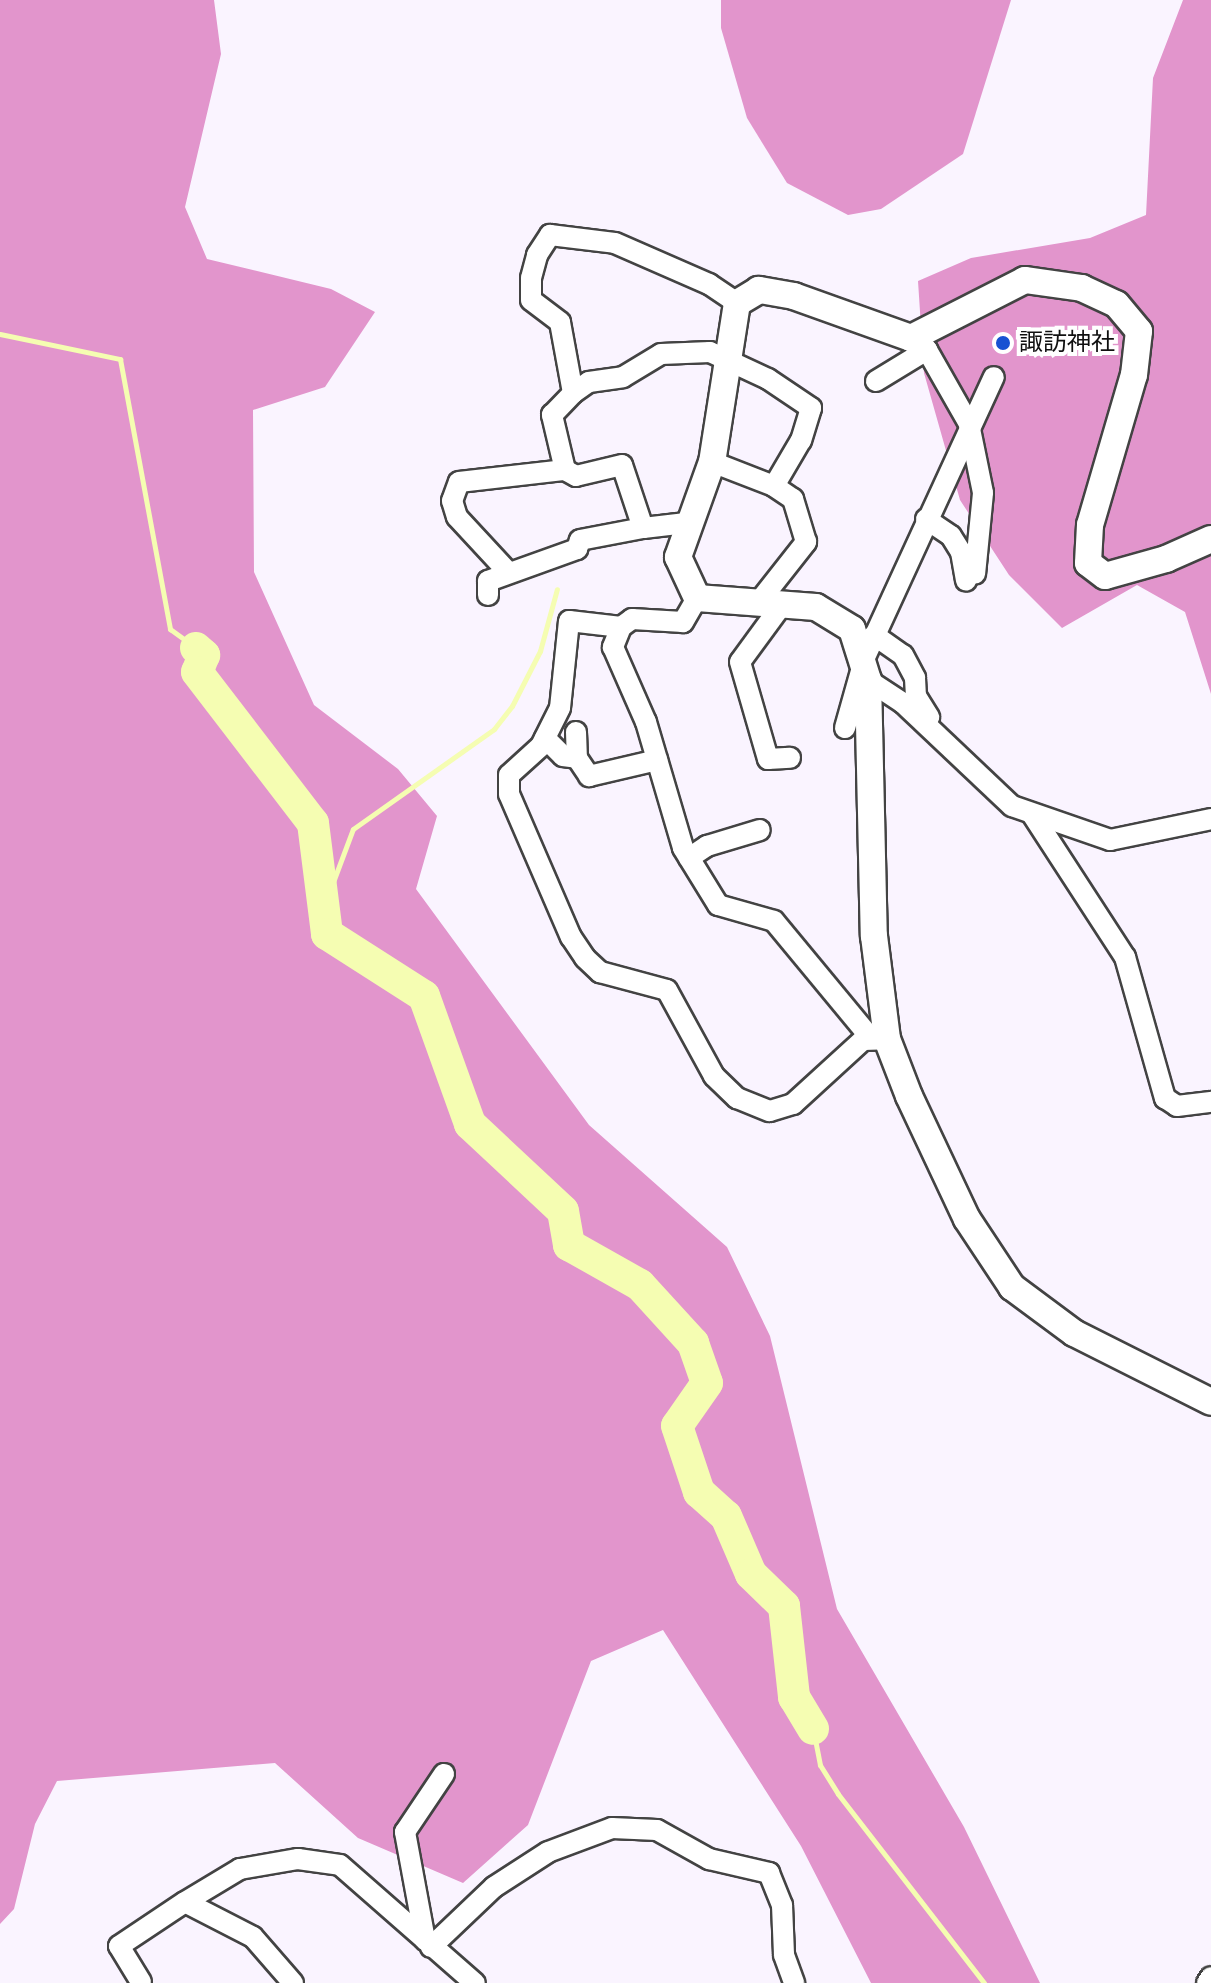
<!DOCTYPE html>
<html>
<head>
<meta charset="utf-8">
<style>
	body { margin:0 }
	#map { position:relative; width:1211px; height:1983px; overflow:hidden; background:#faf4ff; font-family:Bitter,"Noto Sans JP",serif }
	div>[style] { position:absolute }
	.forest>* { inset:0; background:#e295cc }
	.stream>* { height:5px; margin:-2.5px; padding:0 2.5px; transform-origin:2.5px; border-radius:2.5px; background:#f5fdb2 }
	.river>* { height:32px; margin:-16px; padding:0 16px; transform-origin:16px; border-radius:16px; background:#f5fdb2 }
	.roads { filter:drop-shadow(2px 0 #434343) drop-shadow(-2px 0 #434343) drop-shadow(0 2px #434343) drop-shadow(0 -2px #434343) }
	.minor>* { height:20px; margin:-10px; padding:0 10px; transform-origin:10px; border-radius:10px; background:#fff }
	.tertiary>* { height:26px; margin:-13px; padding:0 13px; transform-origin:13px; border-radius:13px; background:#fff }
	.dots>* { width:22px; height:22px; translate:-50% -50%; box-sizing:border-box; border:4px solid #fff; border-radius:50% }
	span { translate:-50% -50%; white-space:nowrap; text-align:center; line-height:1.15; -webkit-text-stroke:8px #fff; paint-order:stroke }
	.poi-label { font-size:24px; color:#101010 }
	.left { translate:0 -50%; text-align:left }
</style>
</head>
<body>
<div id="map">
	<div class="forest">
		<i style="clip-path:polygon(0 0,214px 0,221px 54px,185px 207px,207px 259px,331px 289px,375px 312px,325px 387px,253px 410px,254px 572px,314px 705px,398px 769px,437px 816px,416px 889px,589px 1125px,727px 1247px,770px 1336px,837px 1609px,964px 1827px,1040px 1983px,871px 1983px,801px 1846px,663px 1630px,591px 1661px,528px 1825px,463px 1883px,358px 1838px,275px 1763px,57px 1781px,35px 1824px,14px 1909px,0 1924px)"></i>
		<i style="clip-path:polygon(721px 0,1011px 0,963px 154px,881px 209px,848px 215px,787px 183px,747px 118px,721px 28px)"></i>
		<i style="clip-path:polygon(1183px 0,1211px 0,1211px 694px,1185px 612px,1137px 585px,1062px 628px,1009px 575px,960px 500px,924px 373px,918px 281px,971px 258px,1090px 238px,1146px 215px,1153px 78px)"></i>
	</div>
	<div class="stream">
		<i style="left:0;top:334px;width:123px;rotate:11.8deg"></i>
		<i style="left:120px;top:359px;width:275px;rotate:79.5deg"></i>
		<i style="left:170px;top:629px;width:32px;rotate:36deg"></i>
		<i style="left:324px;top:906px;width:82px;rotate:-69.4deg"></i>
		<i style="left:353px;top:829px;width:173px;rotate:-35.3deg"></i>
		<i style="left:494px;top:729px;width:29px;rotate:-52deg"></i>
		<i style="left:512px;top:706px;width:62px;rotate:-63deg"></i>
		<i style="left:540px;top:651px;width:64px;rotate:-74.7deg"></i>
		<i style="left:813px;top:1729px;width:37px;rotate:79deg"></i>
		<i style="left:820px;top:1765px;width:34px;rotate:58deg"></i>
		<i style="left:838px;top:1794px;width:239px;rotate:52.3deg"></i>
	</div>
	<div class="river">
		<i style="left:196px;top:648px;width:11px;rotate:41deg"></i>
		<i style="left:204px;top:655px;width:18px;rotate:112deg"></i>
		<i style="left:197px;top:672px;width:190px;rotate:52.5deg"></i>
		<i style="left:313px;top:823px;width:112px;rotate:82.8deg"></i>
		<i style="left:327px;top:934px;width:115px;rotate:32.6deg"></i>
		<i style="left:424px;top:996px;width:136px;rotate:70.2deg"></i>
		<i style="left:470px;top:1124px;width:127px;rotate:43.1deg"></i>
		<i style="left:563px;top:1211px;width:35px;rotate:80deg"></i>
		<i style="left:569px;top:1245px;width:81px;rotate:29.4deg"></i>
		<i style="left:640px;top:1285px;width:79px;rotate:47.6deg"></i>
		<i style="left:693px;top:1343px;width:42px;rotate:70.7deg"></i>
		<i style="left:707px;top:1383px;width:52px;rotate:124.9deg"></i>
		<i style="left:677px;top:1426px;width:70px;rotate:71.6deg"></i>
		<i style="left:699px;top:1492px;width:36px;rotate:42deg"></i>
		<i style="left:726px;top:1516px;width:63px;rotate:66.7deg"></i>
		<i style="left:751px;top:1574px;width:46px;rotate:44.1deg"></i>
		<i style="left:784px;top:1606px;width:92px;rotate:83.7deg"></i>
		<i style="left:794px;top:1697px;width:37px;rotate:59deg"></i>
	</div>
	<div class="roads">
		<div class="minor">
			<i style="left:911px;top:338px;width:20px;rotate:37deg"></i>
			<i style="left:927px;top:350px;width:85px;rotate:60.4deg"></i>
			<i style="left:969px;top:424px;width:70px;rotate:78.5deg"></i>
			<i style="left:983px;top:493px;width:81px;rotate:95.6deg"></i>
			<i style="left:876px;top:381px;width:60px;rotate:-31.3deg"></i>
			<i style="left:573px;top:393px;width:19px;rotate:-35deg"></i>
			<i style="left:589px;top:382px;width:34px;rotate:-8deg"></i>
			<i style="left:623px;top:377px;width:44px;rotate:-31.2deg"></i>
			<i style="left:661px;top:354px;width:49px;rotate:-2.3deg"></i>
			<i style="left:710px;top:352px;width:64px;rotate:25deg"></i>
			<i style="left:768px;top:379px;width:52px;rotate:34deg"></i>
			<i style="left:811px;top:408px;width:34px;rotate:107deg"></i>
			<i style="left:801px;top:440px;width:53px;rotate:120.4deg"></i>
			<i style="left:774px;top:486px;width:66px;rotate:-158.8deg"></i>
			<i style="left:926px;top:519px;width:30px;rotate:34deg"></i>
			<i style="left:951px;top:536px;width:19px;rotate:58deg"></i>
			<i style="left:961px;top:552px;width:29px;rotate:80deg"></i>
			<i style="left:686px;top:523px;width:43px;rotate:173.4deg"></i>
			<i style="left:643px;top:528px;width:66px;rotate:-108.4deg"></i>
			<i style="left:622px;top:465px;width:47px;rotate:166.6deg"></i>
			<i style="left:576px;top:476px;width:13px;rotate:-151deg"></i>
			<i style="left:565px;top:470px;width:57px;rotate:-103.3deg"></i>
			<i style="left:552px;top:415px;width:30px;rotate:-46deg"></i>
			<i style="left:573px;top:393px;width:72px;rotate:-100.4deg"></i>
			<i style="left:560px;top:322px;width:36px;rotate:-143deg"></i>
			<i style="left:531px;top:300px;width:22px;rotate:-90deg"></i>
			<i style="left:531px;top:278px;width:24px;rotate:-75deg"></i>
			<i style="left:537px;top:255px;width:24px;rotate:-57deg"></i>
			<i style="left:550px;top:235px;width:65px;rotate:7deg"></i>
			<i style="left:615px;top:243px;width:103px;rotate:23.6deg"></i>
			<i style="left:709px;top:284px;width:34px;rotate:34deg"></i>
			<i style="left:508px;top:572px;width:75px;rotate:-132.8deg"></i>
			<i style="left:457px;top:517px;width:17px;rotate:-107deg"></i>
			<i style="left:452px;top:501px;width:20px;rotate:-70deg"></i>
			<i style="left:459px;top:482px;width:107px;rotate:-6.5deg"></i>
			<i style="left:488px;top:595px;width:14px;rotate:-90deg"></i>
			<i style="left:488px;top:581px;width:95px;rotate:-19.8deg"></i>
			<i style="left:577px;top:549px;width:9px;rotate:-72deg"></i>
			<i style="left:580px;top:540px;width:64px;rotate:-10.8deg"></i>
			<i style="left:697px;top:598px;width:28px;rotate:120deg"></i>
			<i style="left:683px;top:622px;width:51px;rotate:-176.6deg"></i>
			<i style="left:632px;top:619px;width:14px;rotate:144deg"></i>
			<i style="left:621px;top:627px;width:52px;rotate:-173.4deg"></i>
			<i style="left:569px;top:621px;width:87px;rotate:95.9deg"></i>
			<i style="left:560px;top:708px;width:42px;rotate:116.6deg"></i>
			<i style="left:541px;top:746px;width:43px;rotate:137.8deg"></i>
			<i style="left:509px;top:775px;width:19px;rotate:90deg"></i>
			<i style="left:509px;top:794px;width:156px;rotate:66.6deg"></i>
			<i style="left:571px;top:937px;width:25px;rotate:56deg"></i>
			<i style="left:585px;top:958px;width:21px;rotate:43deg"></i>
			<i style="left:600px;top:972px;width:69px;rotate:15deg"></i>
			<i style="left:667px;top:990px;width:98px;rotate:61.3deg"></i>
			<i style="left:714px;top:1076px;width:32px;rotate:44deg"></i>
			<i style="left:737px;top:1098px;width:35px;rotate:22deg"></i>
			<i style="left:770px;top:1111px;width:24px;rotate:-17deg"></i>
			<i style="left:793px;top:1104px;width:95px;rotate:-42.4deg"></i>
			<i style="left:863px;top:1040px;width:24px;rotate:-2deg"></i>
			<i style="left:758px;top:603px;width:78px;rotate:-51.8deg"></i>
			<i style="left:806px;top:542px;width:45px;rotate:-106.8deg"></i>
			<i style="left:793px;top:499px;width:23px;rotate:-146deg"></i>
			<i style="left:781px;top:606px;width:69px;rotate:126.2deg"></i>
			<i style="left:740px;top:662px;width:101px;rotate:73.9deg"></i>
			<i style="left:768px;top:759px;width:22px;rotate:-3deg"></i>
			<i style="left:621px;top:627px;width:22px;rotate:112deg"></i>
			<i style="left:613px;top:647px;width:82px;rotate:66.3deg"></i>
			<i style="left:646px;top:722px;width:131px;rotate:73.6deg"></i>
			<i style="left:683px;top:848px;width:67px;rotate:58.4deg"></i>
			<i style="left:718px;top:905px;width:58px;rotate:15.9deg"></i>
			<i style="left:774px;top:921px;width:151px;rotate:50.4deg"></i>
			<i style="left:874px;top:635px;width:35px;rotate:35deg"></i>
			<i style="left:903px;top:655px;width:26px;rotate:62deg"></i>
			<i style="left:915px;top:678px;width:18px;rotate:87deg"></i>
			<i style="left:916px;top:696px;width:25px;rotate:58deg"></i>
			<i style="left:868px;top:680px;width:42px;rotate:33.3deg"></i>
			<i style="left:903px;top:703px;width:150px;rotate:43.4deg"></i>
			<i style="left:1012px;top:806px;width:104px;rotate:19.1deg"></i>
			<i style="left:1110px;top:840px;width:103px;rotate:-11.7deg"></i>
			<i style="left:845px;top:728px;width:74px;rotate:-74.3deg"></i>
			<i style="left:865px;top:657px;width:308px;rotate:-65.3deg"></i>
			<i style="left:576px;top:732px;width:26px;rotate:88deg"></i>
			<i style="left:545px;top:738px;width:25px;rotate:45deg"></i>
			<i style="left:563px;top:756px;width:14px;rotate:8deg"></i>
			<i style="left:577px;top:758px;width:22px;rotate:56deg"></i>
			<i style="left:589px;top:776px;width:70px;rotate:-13.2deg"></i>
			<i style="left:1032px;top:814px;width:171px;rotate:57deg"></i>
			<i style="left:1125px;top:957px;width:147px;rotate:74.2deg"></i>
			<i style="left:1165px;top:1098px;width:14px;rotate:34deg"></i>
			<i style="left:1177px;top:1106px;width:34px;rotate:-7deg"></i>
			<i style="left:689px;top:858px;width:22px;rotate:-34deg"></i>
			<i style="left:707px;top:846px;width:55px;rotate:-16.8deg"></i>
			<i style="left:425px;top:1940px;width:110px;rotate:-100.5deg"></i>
			<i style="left:405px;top:1832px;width:70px;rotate:-56.1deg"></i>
			<i style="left:431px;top:1947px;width:87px;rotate:-43.6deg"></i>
			<i style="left:494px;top:1887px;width:64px;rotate:-32.9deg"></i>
			<i style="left:548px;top:1852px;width:68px;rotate:-20.6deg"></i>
			<i style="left:612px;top:1828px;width:45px;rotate:2.5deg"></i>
			<i style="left:657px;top:1830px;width:60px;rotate:29.1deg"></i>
			<i style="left:709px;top:1859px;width:62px;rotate:13.1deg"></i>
			<i style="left:769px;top:1873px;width:35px;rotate:68deg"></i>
			<i style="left:782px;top:1905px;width:50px;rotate:87.7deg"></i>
			<i style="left:784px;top:1955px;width:30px;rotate:70deg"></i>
			<i style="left:141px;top:1982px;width:42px;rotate:-121.4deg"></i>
			<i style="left:119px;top:1946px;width:79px;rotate:-33.7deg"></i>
			<i style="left:293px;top:1983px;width:61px;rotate:-131deg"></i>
			<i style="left:253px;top:1937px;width:76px;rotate:-152.8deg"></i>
			<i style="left:185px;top:1902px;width:64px;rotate:-31deg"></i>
			<i style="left:240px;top:1869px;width:59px;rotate:-9.8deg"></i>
			<i style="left:298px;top:1859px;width:42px;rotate:8.1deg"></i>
			<i style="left:340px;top:1865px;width:179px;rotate:41.2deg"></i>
			<i style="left:1207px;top:1983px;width:7px;rotate:-56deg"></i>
		</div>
		<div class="tertiary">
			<i style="left:1211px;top:539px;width:49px;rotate:156deg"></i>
			<i style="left:1166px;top:559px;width:63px;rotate:164.4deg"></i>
			<i style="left:1105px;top:576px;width:21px;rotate:-143deg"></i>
			<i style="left:1088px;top:563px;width:38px;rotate:-87deg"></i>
			<i style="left:1090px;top:525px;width:156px;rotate:-73.7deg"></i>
			<i style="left:1134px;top:375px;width:44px;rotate:-83.5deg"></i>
			<i style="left:1139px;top:331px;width:35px;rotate:-130deg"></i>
			<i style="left:1116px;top:304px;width:38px;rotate:-155deg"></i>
			<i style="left:1082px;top:288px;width:58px;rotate:-172deg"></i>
			<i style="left:1025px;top:280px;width:128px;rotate:153deg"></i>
			<i style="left:911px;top:338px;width:124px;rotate:-160.3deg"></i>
			<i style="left:794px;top:296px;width:36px;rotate:-170deg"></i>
			<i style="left:759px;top:290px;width:26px;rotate:149deg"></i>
			<i style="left:737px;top:303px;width:161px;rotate:98.9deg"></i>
			<i style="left:712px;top:462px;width:101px;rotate:109.7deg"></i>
			<i style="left:678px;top:557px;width:45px;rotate:65.1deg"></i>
			<i style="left:697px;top:598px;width:119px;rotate:4.3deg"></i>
			<i style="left:816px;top:607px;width:42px;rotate:31.4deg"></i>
			<i style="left:852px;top:629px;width:53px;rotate:72.6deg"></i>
			<i style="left:868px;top:680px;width:256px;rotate:88.7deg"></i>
			<i style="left:874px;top:936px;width:104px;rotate:82.8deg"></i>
			<i style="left:887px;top:1039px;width:61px;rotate:68.9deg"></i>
			<i style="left:909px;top:1096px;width:136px;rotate:64.8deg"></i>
			<i style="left:967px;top:1219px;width:82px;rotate:56.5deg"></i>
			<i style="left:1012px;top:1287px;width:77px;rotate:36.6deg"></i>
			<i style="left:1074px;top:1333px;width:153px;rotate:26.7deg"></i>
		</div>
	</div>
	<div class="dots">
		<i style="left:1003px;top:343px;background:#1752d2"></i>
	</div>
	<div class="poi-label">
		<span class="left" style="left:1019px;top:343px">諏訪神社</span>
	</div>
</div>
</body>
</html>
